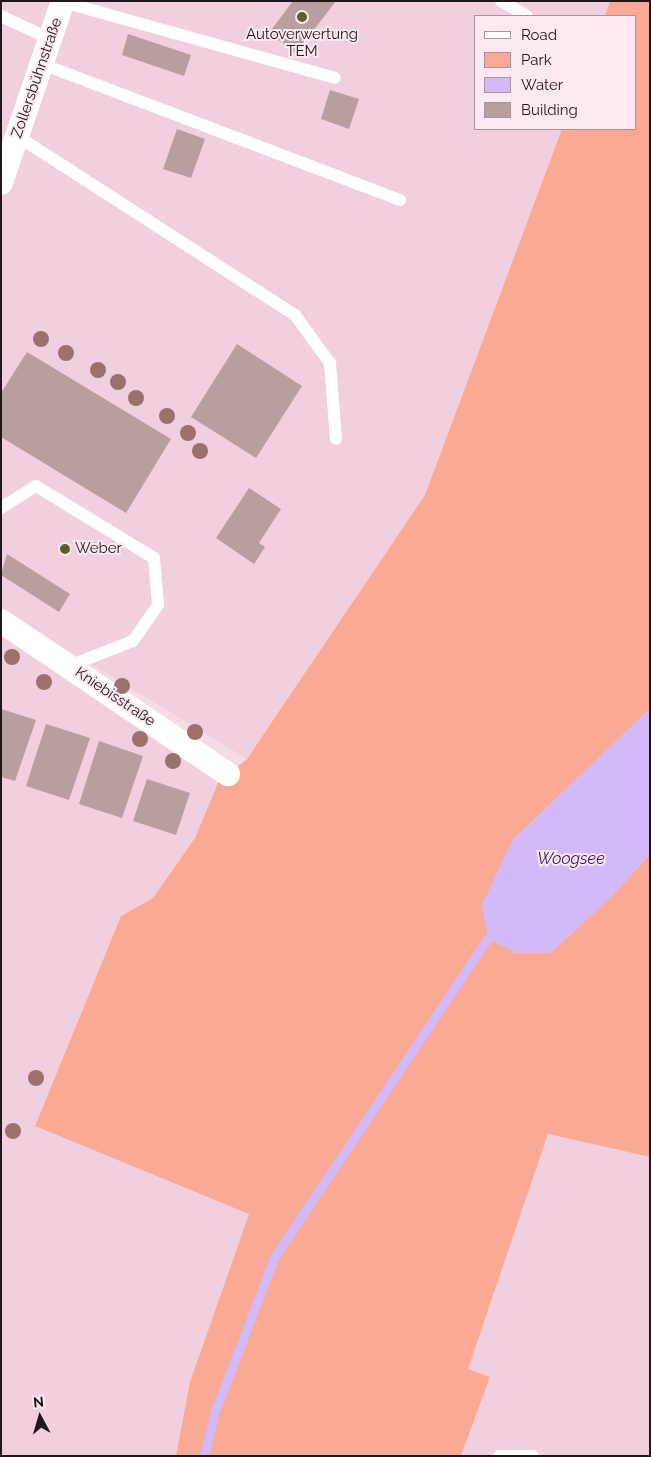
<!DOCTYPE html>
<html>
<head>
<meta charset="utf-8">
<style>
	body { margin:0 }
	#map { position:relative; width:651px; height:1457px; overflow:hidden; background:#f4dbe6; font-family:Raleway,sans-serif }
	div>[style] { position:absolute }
	.built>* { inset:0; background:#f1cfde }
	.green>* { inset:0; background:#faaa94 }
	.water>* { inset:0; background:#d2b9f9 }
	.stream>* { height:9px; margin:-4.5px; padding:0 4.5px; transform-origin:4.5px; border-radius:4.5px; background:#d2b9f9 }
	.building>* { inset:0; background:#b99ea0 }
	.service>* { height:12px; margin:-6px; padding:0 6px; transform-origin:6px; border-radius:6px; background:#fff }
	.minor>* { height:24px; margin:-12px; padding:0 12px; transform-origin:12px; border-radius:12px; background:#fff }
	.trees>* { width:16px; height:16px; margin:-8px; border-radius:50%; background:#9b716e }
	.dots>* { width:14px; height:14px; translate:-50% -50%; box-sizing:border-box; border:2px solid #fee9f2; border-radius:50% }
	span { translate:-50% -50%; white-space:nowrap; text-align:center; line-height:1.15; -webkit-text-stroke:4px #fee9f2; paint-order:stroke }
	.poi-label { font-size:15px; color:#1f171b }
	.left { translate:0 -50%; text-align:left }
	.street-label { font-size:15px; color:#1f171b }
	.water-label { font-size:16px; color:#400f6b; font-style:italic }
	.frame { position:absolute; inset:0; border:2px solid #1f171b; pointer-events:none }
	.legend { position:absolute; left:474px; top:15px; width:162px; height:115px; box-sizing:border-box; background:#fee9f2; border:1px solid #a5959c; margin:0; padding:6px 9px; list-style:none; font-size:15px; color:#1f171b }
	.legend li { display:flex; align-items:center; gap:10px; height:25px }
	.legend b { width:25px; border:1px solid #a5959c }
	.north { position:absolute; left:15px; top:1392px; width:50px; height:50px; -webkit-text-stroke:4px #fee9f2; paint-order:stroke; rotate:354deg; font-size:14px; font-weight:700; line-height:20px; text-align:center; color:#1f171b }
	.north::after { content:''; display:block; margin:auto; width:18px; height:22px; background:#1f171b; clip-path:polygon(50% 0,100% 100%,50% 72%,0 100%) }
</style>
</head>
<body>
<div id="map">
	<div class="built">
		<i style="clip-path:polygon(1px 1px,610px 1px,605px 16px,475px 16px,475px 129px,562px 129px,425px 495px,247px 759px,1px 609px)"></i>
		<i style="clip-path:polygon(1px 636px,218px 783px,195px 838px,153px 898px,121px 916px,35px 1125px,249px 1214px,190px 1382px,176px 1456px,1px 1456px)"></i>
		<i style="clip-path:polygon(548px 1134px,650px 1157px,650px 1456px,431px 1456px,468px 1369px)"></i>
	</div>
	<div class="green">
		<i style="clip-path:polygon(610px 1px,650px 1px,650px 709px,512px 841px,551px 952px,610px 898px,650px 854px,650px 1157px,548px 1134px,468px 1369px,490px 1377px,461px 1456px,176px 1456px,190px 1382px,249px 1214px,35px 1126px,121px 916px,153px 898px,195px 838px,218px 783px,247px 759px,425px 495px,562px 129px,635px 129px,635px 16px,605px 16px)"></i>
	</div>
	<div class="water">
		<i style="clip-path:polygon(650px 709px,650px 854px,610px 898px,551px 953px,515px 953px,488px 938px,482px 905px,512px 841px)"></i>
	</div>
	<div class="stream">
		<i style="left:204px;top:1456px;width:45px;rotate:-76deg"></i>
		<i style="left:215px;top:1412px;width:165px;rotate:-69deg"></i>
		<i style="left:274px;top:1258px;width:385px;rotate:-56.2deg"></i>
	</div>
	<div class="building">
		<i style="clip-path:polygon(293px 1px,336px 1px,296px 53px,269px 33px)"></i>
		<i style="clip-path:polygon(128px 34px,191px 55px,184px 76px,122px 55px)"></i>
		<i style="clip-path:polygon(330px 90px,359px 99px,349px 129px,321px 119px)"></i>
		<i style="clip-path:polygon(177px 129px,205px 139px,191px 178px,163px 169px)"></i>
		<i style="clip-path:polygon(237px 344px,302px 386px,256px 458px,191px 417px)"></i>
		<i style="clip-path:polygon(27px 352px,171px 439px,126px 513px,1px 437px,1px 393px)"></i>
		<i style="clip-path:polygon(249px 488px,281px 509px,259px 543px,265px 547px,254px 564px,216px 538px)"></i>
		<i style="clip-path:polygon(7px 554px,70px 594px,59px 612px,1px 575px)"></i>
		<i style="clip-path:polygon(1px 709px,36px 720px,15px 781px,1px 777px)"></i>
		<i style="clip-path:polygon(46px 724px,90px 738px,69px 800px,26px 786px)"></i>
		<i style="clip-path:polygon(99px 741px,143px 756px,122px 818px,79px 804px)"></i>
		<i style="clip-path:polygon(147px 779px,190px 793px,176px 835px,133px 821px)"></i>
	</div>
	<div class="service">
		<i style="left:501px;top:1px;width:30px;rotate:30deg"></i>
		<i style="left:63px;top:2px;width:282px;rotate:15.6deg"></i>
		<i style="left:1px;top:16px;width:54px;rotate:25.1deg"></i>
		<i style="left:42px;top:64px;width:383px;rotate:20.8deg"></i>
		<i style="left:17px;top:136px;width:331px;rotate:32.8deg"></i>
		<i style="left:295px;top:315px;width:59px;rotate:53.9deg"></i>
		<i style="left:330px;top:363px;width:76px;rotate:85.5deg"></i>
		<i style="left:1px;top:508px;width:41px;rotate:-32.2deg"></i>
		<i style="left:36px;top:486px;width:138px;rotate:31.4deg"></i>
		<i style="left:154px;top:558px;width:47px;rotate:85.1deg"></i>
		<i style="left:158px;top:605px;width:44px;rotate:124.8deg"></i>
		<i style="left:133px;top:641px;width:69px;rotate:158.7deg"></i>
		<i style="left:499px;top:1456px;width:34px"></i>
	</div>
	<div class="minor">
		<i style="left:1px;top:183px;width:192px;rotate:-71.2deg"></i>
		<i style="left:1px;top:621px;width:274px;rotate:34deg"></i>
	</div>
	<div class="trees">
		<i style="left:41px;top:339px"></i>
		<i style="left:66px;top:353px"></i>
		<i style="left:98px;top:370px"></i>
		<i style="left:118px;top:382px"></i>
		<i style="left:136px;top:398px"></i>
		<i style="left:167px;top:416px"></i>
		<i style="left:188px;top:433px"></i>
		<i style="left:200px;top:451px"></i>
		<i style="left:12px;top:657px"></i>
		<i style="left:44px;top:682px"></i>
		<i style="left:122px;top:686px"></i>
		<i style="left:195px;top:732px"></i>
		<i style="left:140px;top:739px"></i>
		<i style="left:173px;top:761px"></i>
		<i style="left:36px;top:1078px"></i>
		<i style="left:13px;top:1131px"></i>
	</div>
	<div class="dots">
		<i style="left:302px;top:17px;background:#605d2a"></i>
		<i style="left:65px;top:549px;background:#605d2a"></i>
	</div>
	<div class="poi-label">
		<span style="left:302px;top:43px">Autoverwertung<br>TEM</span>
		<span class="left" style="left:75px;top:549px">Weber</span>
	</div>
	<div class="street-label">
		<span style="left:37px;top:78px;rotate:-71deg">Zollersbühnstraße</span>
		<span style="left:115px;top:697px;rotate:34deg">Kniebisstraße</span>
	</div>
	<div class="water-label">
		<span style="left:571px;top:859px">Woogsee</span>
	</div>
	<div class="frame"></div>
	<ul class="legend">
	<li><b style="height:6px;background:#fff"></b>Road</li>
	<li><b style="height:14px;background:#faaa94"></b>Park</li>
	<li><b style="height:14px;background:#d2b9f9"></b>Water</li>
	<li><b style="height:14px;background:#b99ea0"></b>Building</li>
	</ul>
	<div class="north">N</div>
</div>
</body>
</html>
